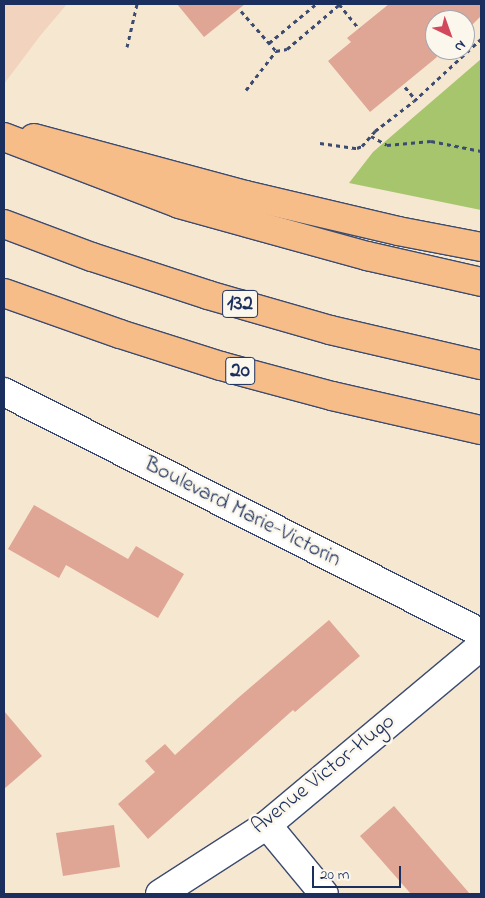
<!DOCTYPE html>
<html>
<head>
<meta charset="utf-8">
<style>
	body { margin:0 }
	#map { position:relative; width:485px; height:898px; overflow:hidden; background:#f6e7d1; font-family:"Indie Flower",sans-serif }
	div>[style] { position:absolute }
	.built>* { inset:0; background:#f2d4be }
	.green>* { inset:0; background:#a6c56d }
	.building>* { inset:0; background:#dfa595 }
	.path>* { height:3px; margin-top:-1.5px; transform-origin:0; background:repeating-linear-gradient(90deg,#3c4b6f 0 4px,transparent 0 8px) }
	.roads { filter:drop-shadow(1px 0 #3c4b6f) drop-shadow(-1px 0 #3c4b6f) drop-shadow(0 1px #3c4b6f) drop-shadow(0 -1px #3c4b6f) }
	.minor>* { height:28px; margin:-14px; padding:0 14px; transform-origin:14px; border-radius:14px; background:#fff }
	.major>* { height:28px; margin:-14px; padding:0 14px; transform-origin:14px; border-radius:14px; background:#f7bd88 }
	.highway>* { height:28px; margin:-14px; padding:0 14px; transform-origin:14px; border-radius:14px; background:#f7bd88 }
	span { translate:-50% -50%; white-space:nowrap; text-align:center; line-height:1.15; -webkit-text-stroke:5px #fbf7ec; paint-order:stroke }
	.shield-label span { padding:1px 4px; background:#fbf7ec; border:1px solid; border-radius:4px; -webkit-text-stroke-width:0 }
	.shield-label { font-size:21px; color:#1b2f5e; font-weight:700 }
	.street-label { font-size:22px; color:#1b2f5e }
	.frame { position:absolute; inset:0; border:5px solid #1b2f5e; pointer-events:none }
	.north { position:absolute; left:425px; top:10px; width:50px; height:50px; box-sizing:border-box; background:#fbf7ec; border:1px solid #a1a7b3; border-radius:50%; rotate:138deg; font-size:14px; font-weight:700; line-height:20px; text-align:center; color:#1b2f5e }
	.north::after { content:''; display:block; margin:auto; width:18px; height:22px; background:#d1495b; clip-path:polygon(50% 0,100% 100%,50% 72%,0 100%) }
	.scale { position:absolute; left:312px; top:866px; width:89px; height:22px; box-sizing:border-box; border:2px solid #1b2f5e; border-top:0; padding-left:6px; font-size:15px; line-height:18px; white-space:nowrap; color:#1b2f5e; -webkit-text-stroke:4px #fbf7ec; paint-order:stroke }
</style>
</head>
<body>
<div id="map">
	<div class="built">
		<i style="clip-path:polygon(4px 4px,67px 4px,40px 36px,4px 84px)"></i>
	</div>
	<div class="green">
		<i style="clip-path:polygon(481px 59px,481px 210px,349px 183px,373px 152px)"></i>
	</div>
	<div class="building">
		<i style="clip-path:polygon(177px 4px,245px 4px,204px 37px)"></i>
		<i style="clip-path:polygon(389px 4px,481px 4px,481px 16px,465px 32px,465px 20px,435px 20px,435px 50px,442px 50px,436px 55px,437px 57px,370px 112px,328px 61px,351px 42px,347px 38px)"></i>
		<i style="clip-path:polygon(34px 505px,128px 559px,136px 546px,184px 574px,158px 618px,66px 565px,59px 578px,8px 549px)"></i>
		<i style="clip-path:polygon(329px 620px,360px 656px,295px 712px,293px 710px,148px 839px,118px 804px,155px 772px,145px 761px,165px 744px,175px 755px,238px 698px)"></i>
		<i style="clip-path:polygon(4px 711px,42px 756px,4px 789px)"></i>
		<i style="clip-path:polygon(394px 806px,470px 894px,411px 894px,360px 836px)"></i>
		<i style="clip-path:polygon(114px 825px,120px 867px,63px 876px,56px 833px)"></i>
	</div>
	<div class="path">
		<i style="left:339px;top:4px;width:32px;rotate:51deg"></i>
		<i style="left:241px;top:11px;width:53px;rotate:48.8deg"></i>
		<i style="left:276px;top:51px;width:11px;rotate:-10deg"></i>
		<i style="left:287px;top:49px;width:70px;rotate:-40.3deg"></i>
		<i style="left:465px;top:32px;width:16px;rotate:47deg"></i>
		<i style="left:269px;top:43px;width:61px;rotate:-39.7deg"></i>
		<i style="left:127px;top:47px;width:44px;rotate:-76.9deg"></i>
		<i style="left:405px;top:87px;width:17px;rotate:50deg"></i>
		<i style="left:246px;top:90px;width:49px;rotate:-52.4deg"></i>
		<i style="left:371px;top:136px;width:18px;rotate:29deg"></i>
		<i style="left:387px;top:145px;width:44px;rotate:-5.2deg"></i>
		<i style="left:431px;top:141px;width:51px;rotate:11.3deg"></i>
		<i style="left:320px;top:143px;width:37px;rotate:8deg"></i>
		<i style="left:357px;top:148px;width:5px;rotate:-22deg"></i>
		<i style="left:362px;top:146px;width:20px;rotate:-49deg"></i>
		<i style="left:375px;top:131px;width:49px;rotate:-37.6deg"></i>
		<i style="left:414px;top:101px;width:91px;rotate:-42.8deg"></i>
	</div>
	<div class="roads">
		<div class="minor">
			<i style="left:4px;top:392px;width:534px;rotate:26.8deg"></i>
			<i style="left:267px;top:825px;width:89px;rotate:50.4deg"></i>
			<i style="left:160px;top:894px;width:127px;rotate:-32.8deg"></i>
			<i style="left:267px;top:825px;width:279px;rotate:-39.9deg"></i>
		</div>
		<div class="major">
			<i style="left:34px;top:138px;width:219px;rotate:15.1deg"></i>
			<i style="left:245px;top:195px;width:157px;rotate:13.2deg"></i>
			<i style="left:398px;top:231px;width:85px;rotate:10.9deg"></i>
		</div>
		<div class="highway">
			<i style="left:4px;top:137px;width:187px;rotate:20.9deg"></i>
			<i style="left:179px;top:204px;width:195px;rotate:15.5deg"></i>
			<i style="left:367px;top:256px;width:117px;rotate:12.8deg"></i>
			<i style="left:4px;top:224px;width:94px;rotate:20.6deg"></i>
			<i style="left:92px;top:257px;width:122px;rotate:18.1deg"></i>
			<i style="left:208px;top:295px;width:127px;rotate:16deg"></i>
			<i style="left:330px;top:330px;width:155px;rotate:13.1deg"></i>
			<i style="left:4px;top:293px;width:123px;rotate:19.5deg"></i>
			<i style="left:120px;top:334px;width:106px;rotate:17.6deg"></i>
			<i style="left:221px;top:366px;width:115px;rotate:15.1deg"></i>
			<i style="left:332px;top:396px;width:153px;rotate:12.9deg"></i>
		</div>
	</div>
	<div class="shield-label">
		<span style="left:240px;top:304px">132</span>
		<span style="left:240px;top:371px">20</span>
	</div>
	<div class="street-label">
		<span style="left:242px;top:513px;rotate:27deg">Boulevard Marie-Victorin</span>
		<span style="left:324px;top:775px;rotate:-39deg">Avenue Victor-Hugo</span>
	</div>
	<div class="frame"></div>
	<div class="north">N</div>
	<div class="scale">20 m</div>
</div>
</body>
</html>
